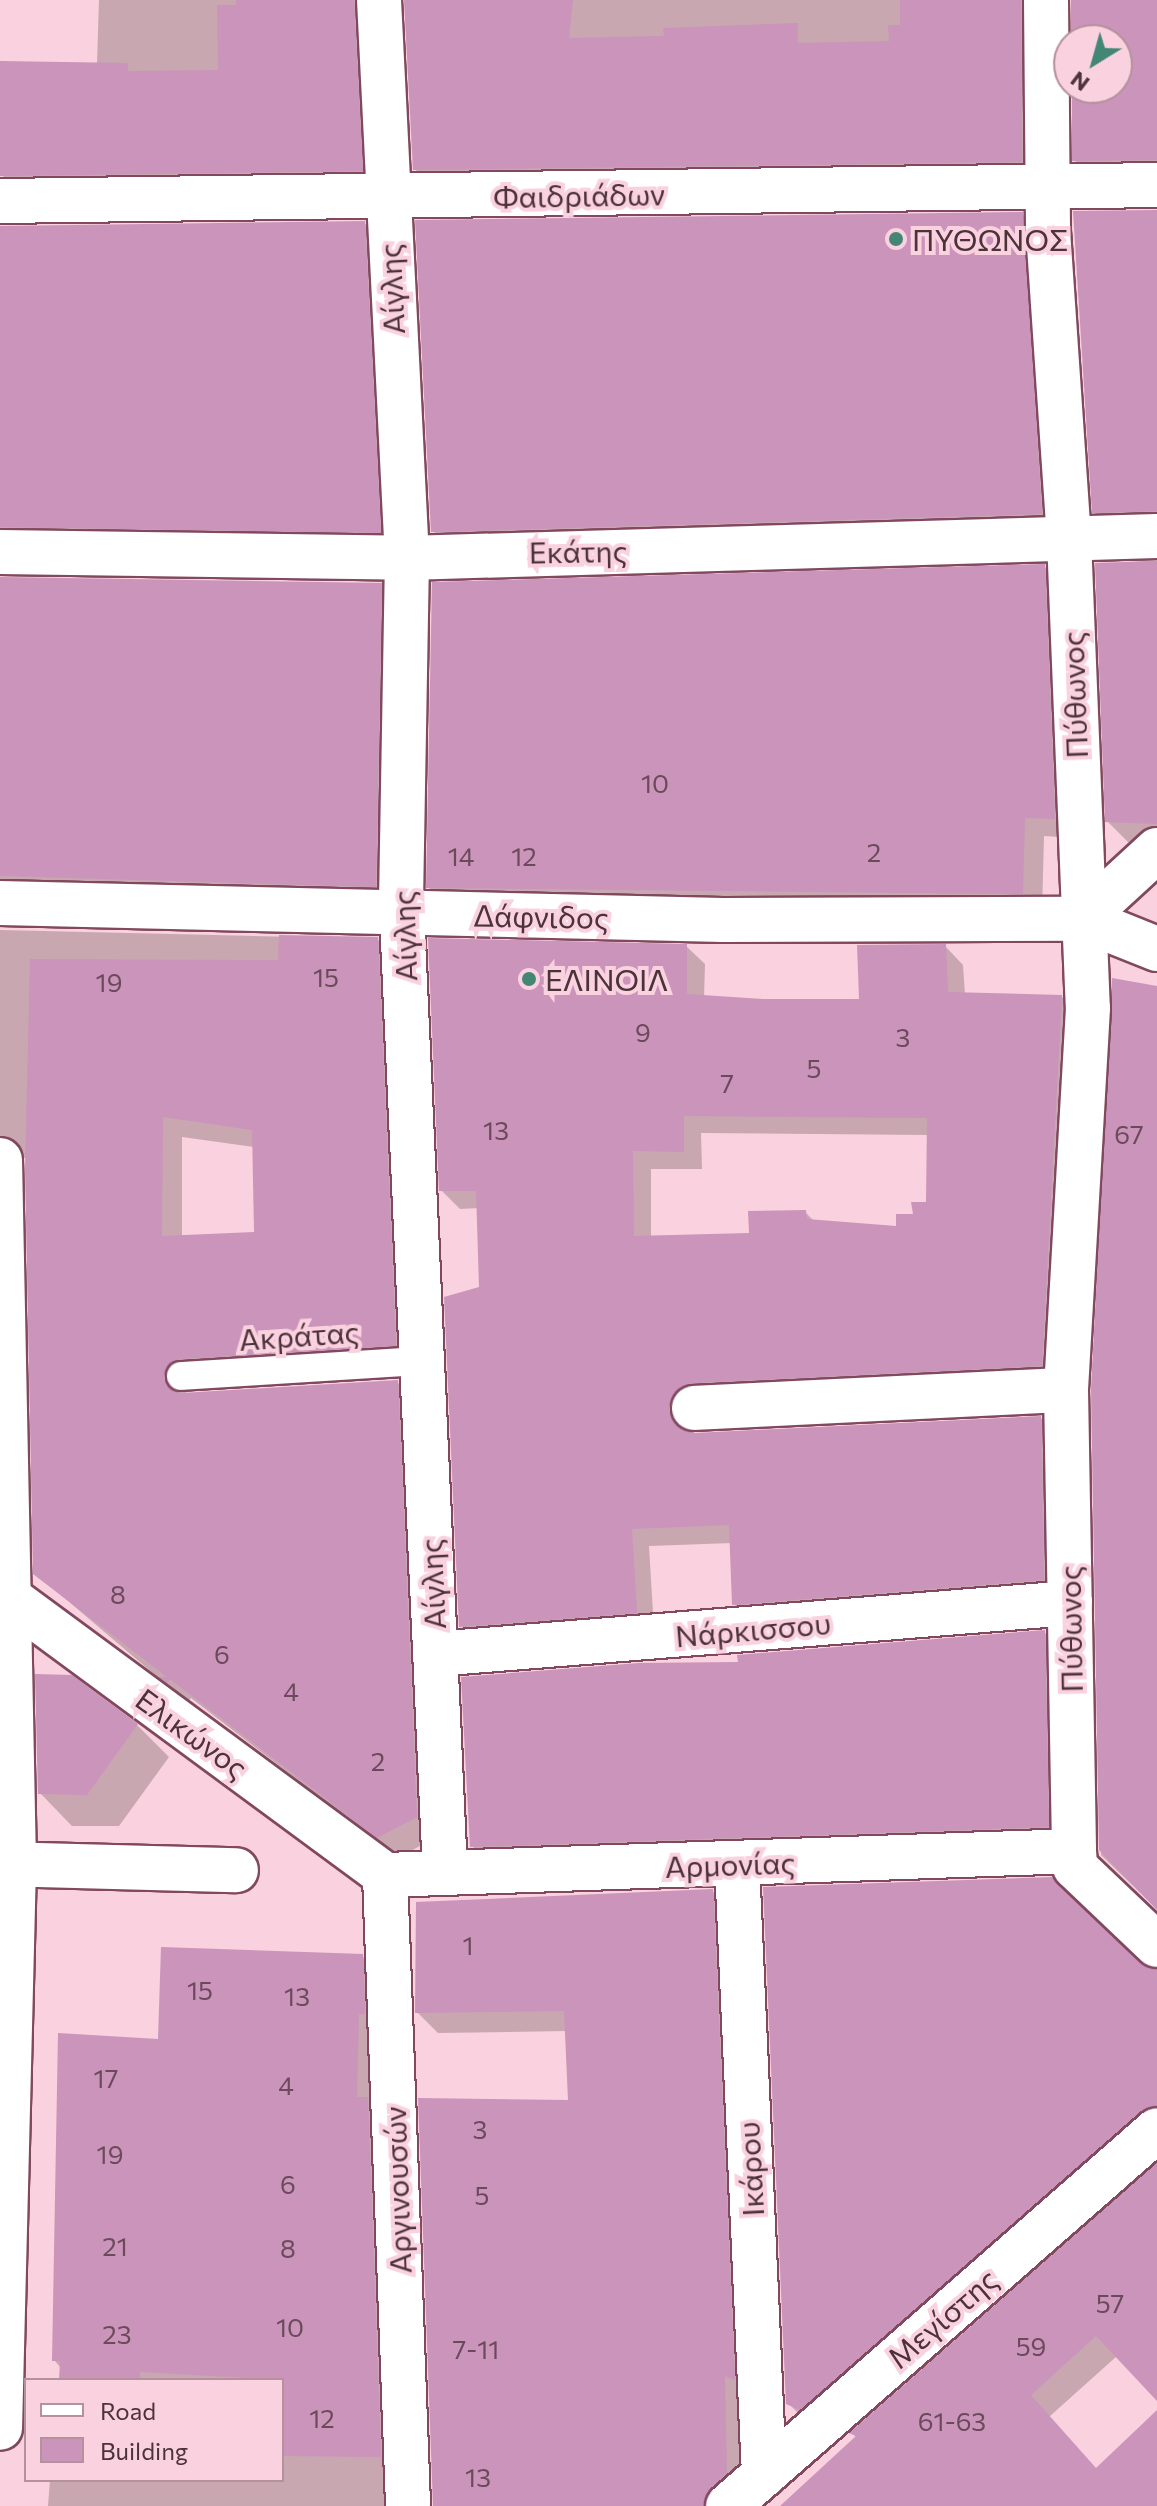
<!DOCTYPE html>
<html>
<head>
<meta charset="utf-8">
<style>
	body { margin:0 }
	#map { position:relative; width:1157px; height:2506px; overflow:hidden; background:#fad1de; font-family:Commissioner,sans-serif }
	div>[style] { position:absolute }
	.shadow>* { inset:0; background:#0003 }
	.building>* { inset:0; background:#ca94bb }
	.roads { filter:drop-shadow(2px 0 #81485e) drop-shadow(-2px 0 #81485e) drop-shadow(0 2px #81485e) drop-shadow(0 -2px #81485e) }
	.lane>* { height:28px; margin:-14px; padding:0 14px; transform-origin:14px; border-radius:14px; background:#fff }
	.street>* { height:44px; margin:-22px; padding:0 22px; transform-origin:22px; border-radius:22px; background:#fff }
	.secondary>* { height:44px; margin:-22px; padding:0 22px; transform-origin:22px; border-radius:22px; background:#fff }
	.dots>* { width:22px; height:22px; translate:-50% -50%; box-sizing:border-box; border:4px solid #fad1de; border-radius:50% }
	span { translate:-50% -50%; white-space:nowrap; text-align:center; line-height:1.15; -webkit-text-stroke:8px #fad1de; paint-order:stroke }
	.number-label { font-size:26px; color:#6c4a5b }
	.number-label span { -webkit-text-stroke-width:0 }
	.street-label { font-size:30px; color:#4c323b }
	.poi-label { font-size:30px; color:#4c323b }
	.left { translate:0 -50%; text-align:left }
	.legend { position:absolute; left:24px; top:2378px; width:260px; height:104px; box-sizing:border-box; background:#fad1de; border:2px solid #b4919d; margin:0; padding:10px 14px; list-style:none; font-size:24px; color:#4c323b }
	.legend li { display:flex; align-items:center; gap:16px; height:40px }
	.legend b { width:40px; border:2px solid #b4919d }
	.north { position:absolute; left:1053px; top:24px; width:80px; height:80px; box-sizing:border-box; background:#fad1de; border:2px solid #b4919d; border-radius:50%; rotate:217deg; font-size:22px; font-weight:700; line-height:32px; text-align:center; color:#4c323b }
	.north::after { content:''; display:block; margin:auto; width:28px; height:36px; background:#448676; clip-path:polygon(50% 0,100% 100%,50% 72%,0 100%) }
</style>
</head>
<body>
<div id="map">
	<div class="shadow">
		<i style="clip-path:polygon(99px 0,385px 0,382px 191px,22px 196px,2px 175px,97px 64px)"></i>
		<i style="clip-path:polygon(406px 0,1052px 0,1042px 182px,435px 190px,415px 169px)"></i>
		<i style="clip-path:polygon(1073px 0,1157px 0,1157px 180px,1095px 181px,1074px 160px,1074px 88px,1117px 88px,1117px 40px,1073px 40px)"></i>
		<i style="clip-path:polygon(1157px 212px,1157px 533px,1115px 533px,1094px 512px)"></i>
		<i style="clip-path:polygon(1022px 214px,1039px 231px,1058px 531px,450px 548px,433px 531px)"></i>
		<i style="clip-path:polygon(364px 223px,385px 243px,400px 552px,0 563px,0 241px)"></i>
		<i style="clip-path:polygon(1157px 560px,1157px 843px,1128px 842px,1107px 821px,1097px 565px)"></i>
		<i style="clip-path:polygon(1044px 566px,1063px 586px,1074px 838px,1044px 836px,1042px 913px,447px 906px,428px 887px)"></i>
		<i style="clip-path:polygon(0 579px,381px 585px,401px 605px,396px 906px,0 914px)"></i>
		<i style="clip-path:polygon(evenodd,0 930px,377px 939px,398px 959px,416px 1365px,191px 1382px,185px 1395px,397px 1382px,417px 1402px,437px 1837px,405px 1854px,394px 1854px,191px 1698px,188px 1702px,181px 1697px,35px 1573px,27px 1158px,8px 1158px,0 1172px,0 930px,182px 1137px,254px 1147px,256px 1234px,182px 1237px,182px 1137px)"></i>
		<i style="clip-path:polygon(evenodd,686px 946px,705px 964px,704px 998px,861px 1001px,945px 946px,963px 965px,965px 995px,1062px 997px,1080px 1016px,1060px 1384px,686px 1428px,695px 1435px,1041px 1418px,1059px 1436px,1062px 1598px,752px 1622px,734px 1604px,732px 1543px,649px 1546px,654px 1630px,479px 1644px,461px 1626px,481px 1288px,479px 1208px,460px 1209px,441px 1190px,686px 946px,701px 1133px,929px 1135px,928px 1204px,898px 1228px,815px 1222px,805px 1212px,751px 1235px,651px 1238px,651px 1169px,702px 1169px,701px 1133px)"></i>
		<i style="clip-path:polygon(1157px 988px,1157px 1909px,1101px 1855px,1093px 1391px)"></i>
		<i style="clip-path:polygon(1044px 1632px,1061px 1648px,1064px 1842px,488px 1862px,472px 1846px,740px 1664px)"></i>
		<i style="clip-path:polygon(137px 1725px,169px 1757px,119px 1826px,72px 1826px,40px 1793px)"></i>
		<i style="clip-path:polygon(712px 1891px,733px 1911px,747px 2494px,736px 2506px,435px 2506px,570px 2102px,567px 2031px,438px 2033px,417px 2012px)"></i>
		<i style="clip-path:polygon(362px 1956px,383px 1976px,402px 2506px,48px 2506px,50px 2480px,282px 2480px,282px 2380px,61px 2380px,61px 2368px,54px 2360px,160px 2042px)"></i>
		<i style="clip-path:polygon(1139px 1965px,1157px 1969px,1157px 2135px,809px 2424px,788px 2403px)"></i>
		<i style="clip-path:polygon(1157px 2162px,1157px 2398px,1117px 2356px,1049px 2417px,1097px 2470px,1157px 2412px,1157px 2506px,783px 2506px,857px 2438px,852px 2433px)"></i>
	</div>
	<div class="building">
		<i style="clip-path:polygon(236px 0,354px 0,363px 171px,0 176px,0 61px,128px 63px,128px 71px,218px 70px,217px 5px,236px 5px)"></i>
		<i style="clip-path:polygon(404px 0,573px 0,569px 38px,664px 36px,663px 28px,798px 23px,798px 43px,889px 41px,888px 25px,900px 25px,900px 0,1021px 0,1022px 162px,413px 170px)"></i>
		<i style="clip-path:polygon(1071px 0,1157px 0,1157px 160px,1072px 161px,1072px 88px,1117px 88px,1117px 40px,1071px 40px)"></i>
		<i style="clip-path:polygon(1157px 210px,1157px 511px,1092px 513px,1073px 211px)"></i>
		<i style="clip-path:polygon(1023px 212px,1042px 514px,431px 532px,415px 220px)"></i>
		<i style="clip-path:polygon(365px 221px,381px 533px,0 527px,0 226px)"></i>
		<i style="clip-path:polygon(1157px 561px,1157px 824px,1105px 822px,1095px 563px)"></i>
		<i style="clip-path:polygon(1045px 564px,1055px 819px,1025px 818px,1023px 894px,426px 888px,432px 582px)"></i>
		<i style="clip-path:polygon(0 577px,382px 583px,376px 887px,0 876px)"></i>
		<i style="clip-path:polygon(evenodd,279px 935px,378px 937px,396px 1346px,180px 1359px,166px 1368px,164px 1378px,173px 1391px,182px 1393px,398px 1380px,417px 1817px,377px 1838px,170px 1679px,167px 1683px,158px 1677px,167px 1677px,33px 1574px,25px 1169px,30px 959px,278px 960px,279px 935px,163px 1117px,252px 1130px,254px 1232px,162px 1236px,163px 1117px)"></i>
		<i style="clip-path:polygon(evenodd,428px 938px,687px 944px,687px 994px,763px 999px,859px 999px,857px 945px,946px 944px,948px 992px,1062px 995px,1042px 1366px,693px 1383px,680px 1387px,669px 1408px,673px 1422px,695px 1433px,1041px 1416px,1044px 1580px,732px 1605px,729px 1525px,632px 1529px,637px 1613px,459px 1627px,444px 1297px,479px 1287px,476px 1191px,439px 1191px,428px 938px,684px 1116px,927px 1118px,926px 1202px,911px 1202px,913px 1214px,896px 1214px,896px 1226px,807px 1219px,806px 1210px,748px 1211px,749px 1233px,634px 1236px,633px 1151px,684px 1152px,684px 1116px)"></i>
		<i style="clip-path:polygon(1112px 978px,1157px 986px,1157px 1910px,1099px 1850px,1091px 1390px)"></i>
		<i style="clip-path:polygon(1045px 1630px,1049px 1827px,470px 1847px,461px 1677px,639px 1663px,738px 1662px,737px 1655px)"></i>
		<i style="clip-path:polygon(35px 1674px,72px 1675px,138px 1724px,87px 1795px,38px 1794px)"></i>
		<i style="clip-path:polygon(1054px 1877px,1140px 1963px,1157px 1969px,1157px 2106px,1141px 2111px,800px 2410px,786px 2404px,763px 1887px)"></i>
		<i style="clip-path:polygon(713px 1889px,735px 2380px,725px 2376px,727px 2473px,711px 2488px,704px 2506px,433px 2506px,418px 2098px,568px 2100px,564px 2011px,415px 2013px,416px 1902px)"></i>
		<i style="clip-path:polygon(161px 1947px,363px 1954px,365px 2014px,359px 2014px,357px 2097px,368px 2097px,381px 2457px,282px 2456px,282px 2380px,140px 2372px,139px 2380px,59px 2380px,60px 2361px,52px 2361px,58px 2033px,158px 2039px)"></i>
		<i style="clip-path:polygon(1157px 2163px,1157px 2401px,1096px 2336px,1031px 2395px,1096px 2468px,1157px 2410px,1157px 2506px,780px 2506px,856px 2436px,849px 2433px)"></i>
	</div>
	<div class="roads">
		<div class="lane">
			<i style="left:181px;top:1376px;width:241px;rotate:-3.6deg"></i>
		</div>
		<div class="street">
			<i style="left:379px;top:0;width:559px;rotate:87.13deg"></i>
			<i style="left:407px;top:558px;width:338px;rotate:91deg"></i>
			<i style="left:401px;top:896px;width:978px;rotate:87.42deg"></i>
			<i style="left:1046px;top:0;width:231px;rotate:89.5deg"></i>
			<i style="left:1048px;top:231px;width:309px;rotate:86.1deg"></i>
			<i style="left:1069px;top:539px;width:469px;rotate:87.7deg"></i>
			<i style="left:1088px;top:1008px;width:383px;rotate:93.3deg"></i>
			<i style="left:1066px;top:1390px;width:461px;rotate:89deg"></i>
			<i style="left:1074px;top:1851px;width:16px;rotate:86deg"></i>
			<i style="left:1075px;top:1867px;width:113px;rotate:43.6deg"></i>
			<i style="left:0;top:201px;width:1157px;rotate:-0.79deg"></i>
			<i style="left:0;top:1160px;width:705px;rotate:88.86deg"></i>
			<i style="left:14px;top:1865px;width:563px;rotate:91.42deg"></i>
			<i style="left:694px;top:1408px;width:372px;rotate:-2.8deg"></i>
			<i style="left:0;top:1591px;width:478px;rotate:36.4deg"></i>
			<i style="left:435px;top:1654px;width:637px;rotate:-4.59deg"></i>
			<i style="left:0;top:1864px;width:236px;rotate:1.5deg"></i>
			<i style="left:737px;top:1864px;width:611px;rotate:87.47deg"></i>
			<i style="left:385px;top:1875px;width:689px;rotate:-1.99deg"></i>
			<i style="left:385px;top:1875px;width:631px;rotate:87.91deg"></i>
			<i style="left:728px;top:2506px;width:570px;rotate:-41.23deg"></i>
		</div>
		<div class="secondary">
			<i style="left:0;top:552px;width:407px;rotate:0.8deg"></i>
			<i style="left:407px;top:558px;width:750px;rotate:-1.68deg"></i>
			<i style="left:0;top:903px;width:723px;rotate:1.35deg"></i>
			<i style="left:723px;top:920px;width:359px;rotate:-0.2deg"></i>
			<i style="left:1082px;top:919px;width:81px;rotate:21.8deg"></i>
			<i style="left:1082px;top:919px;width:102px;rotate:-42.6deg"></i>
		</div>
	</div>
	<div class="dots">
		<i style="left:896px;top:239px;background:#448676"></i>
		<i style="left:529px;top:979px;background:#448676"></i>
	</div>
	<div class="number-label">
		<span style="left:655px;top:783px">10</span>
		<span style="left:874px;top:852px">2</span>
		<span style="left:461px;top:856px">14</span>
		<span style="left:524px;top:856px">12</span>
		<span style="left:326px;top:977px">15</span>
		<span style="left:109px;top:982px">19</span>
		<span style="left:643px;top:1032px">9</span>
		<span style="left:903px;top:1037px">3</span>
		<span style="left:814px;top:1068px">5</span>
		<span style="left:727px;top:1083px">7</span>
		<span style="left:496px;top:1130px">13</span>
		<span style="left:1129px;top:1134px">67</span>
		<span style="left:118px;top:1594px">8</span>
		<span style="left:222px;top:1654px">6</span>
		<span style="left:291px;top:1691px">4</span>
		<span style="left:378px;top:1761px">2</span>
		<span style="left:468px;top:1945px">1</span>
		<span style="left:200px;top:1990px">15</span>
		<span style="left:297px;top:1996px">13</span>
		<span style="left:106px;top:2078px">17</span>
		<span style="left:286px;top:2085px">4</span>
		<span style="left:480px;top:2129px">3</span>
		<span style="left:110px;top:2154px">19</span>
		<span style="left:288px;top:2184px">6</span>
		<span style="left:482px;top:2195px">5</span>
		<span style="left:115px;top:2246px">21</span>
		<span style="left:288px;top:2248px">8</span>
		<span style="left:1110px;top:2303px">57</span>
		<span style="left:290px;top:2327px">10</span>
		<span style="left:117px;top:2334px">23</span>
		<span style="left:1031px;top:2346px">59</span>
		<span style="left:476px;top:2349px">7-11</span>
		<span style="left:322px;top:2418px">12</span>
		<span style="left:952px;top:2421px">61-63</span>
		<span style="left:478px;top:2477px">13</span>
	</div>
	<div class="street-label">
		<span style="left:579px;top:195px;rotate:-1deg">Φαιδριάδων</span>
		<span style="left:391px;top:289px;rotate:-93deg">Αίγλης</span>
		<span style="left:578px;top:551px;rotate:-1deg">Εκάτης</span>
		<span style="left:1074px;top:695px;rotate:-92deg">Πύθωνος</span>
		<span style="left:541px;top:916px;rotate:1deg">Δάφνιδος</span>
		<span style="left:404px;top:936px;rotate:-92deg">Αίγλης</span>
		<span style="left:299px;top:1335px;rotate:-4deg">Ακράτας</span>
		<span style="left:432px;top:1584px;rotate:-93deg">Αίγλης</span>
		<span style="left:753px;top:1629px;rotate:-5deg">Νάρκισσου</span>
		<span style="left:1070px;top:1629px;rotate:-91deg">Πύθωνος</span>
		<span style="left:192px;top:1733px;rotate:36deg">Ελικώνος</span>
		<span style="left:730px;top:1864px;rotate:-2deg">Αρμονίας</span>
		<span style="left:750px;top:2169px;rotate:-93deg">Ικάρου</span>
		<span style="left:397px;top:2190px;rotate:-92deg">Αργινουσών</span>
		<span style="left:942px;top:2318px;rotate:-41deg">Μεγίστης</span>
	</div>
	<div class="poi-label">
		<span class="left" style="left:912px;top:239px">ΠΥΘΩΝΟΣ</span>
		<span class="left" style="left:545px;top:979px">ΕΛΙΝΟΙΛ</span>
	</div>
	<ul class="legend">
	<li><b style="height:10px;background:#fff"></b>Road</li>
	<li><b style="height:22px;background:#ca94bb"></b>Building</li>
	</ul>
	<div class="north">N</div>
</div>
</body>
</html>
